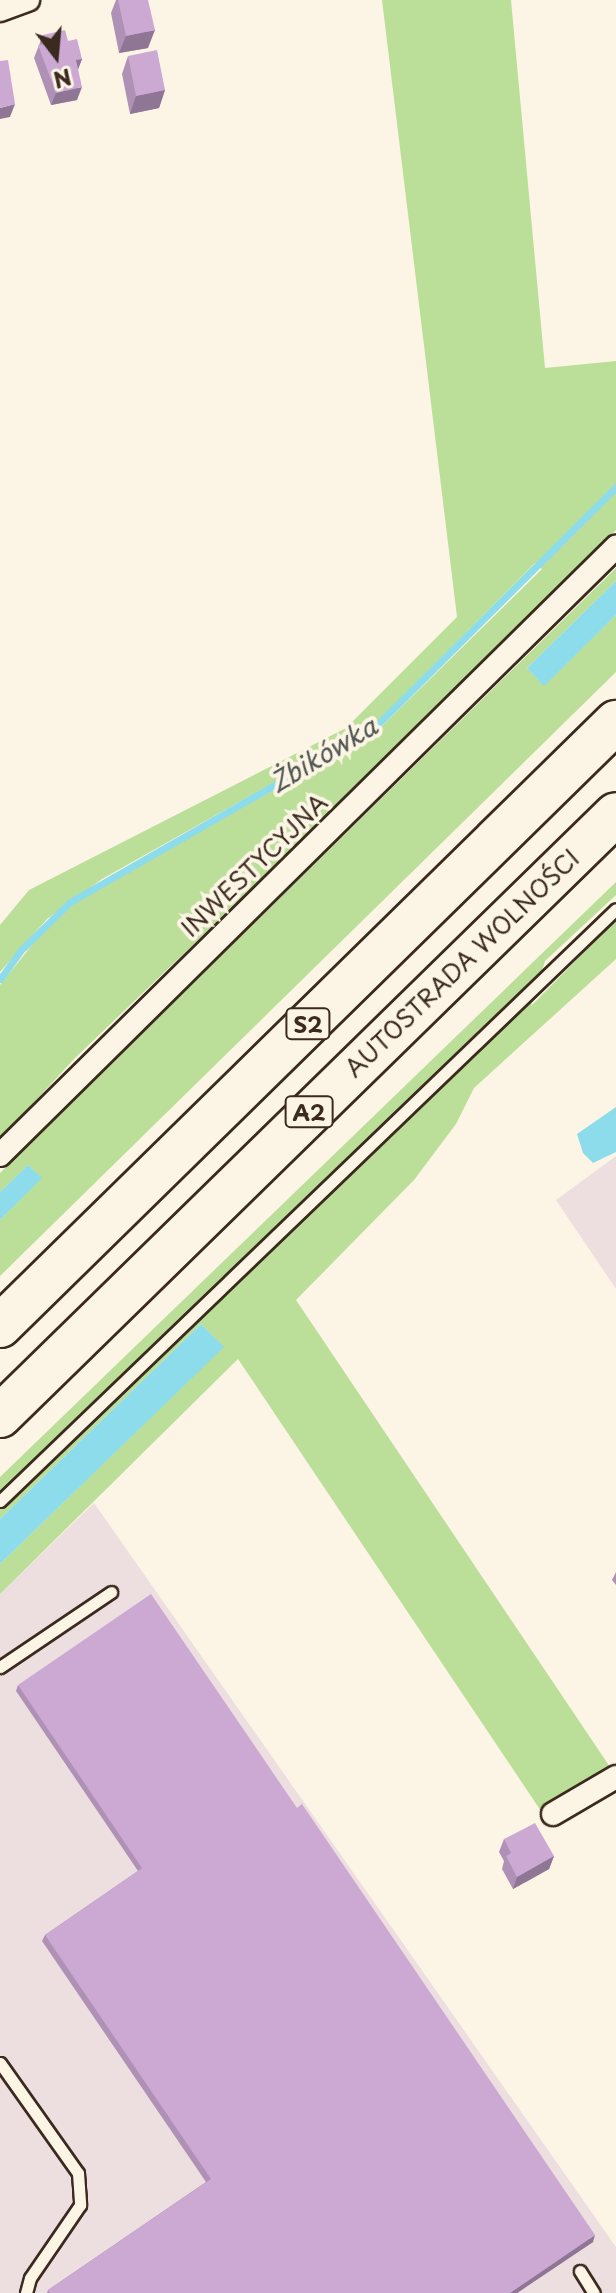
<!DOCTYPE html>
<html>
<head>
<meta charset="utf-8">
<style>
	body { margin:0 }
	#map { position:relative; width:616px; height:2293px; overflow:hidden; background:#fcf5e5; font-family:"Playpen Sans",sans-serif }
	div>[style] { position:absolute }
	.built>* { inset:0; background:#eddee0 }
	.green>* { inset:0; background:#bbde99 }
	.water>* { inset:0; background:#8ddcec }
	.stream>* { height:7px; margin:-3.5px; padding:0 3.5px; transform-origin:3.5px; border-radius:3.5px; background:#8ddcec }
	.roads { filter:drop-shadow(2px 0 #3b2a1e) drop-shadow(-2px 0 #3b2a1e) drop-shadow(0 2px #3b2a1e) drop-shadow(0 -2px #3b2a1e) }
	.service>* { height:11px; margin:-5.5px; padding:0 5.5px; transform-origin:5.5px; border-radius:5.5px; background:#fcf5e5 }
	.minor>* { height:22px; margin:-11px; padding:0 11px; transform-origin:11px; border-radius:11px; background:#fcf5e5 }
	.motorway>* { height:42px; margin:-21px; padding:0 21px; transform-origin:21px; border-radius:21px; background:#fcf5e5 }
	.wall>* { inset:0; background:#af91b5 }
	.shaded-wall>* { inset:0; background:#8e7694 }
	.building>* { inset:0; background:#cba9d3 }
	span { translate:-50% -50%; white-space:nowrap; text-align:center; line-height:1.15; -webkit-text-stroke:8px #fcf5e5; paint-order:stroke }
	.shield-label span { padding:2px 6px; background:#fcf5e5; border:2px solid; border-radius:6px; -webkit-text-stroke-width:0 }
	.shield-label { font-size:22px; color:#3b2a1e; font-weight:700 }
	.street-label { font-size:24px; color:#3b2a1e }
	.water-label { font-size:26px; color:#505652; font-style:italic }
	.north { position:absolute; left:16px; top:16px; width:80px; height:80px; -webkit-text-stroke:6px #fcf5e5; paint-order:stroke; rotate:164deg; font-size:22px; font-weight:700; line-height:32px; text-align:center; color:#3b2a1e }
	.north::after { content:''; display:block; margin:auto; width:28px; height:36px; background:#3b2a1e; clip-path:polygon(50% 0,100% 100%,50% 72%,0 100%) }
</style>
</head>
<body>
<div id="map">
	<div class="built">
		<i style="clip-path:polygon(616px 1156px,616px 1289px,556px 1200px)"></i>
		<i style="clip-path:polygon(94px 1503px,616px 2247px,616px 2293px,0 2293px,0 1594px)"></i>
	</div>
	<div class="green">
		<i style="clip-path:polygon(382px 0,511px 0,545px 368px,616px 361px,616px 530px,552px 600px,75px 1058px,0 1139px,0 985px,52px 920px,84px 897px,376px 732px,542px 569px,535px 563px,371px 728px,102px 879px,47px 919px,0 972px,0 925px,29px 890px,346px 728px,457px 617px)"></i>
		<i style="clip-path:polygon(616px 568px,616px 581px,527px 668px,544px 685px,616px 615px,616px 672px,0 1276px,0 1220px,41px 1178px,28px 1165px,0 1192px,0 1173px)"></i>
		<i style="clip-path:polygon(616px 882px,616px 895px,545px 961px,531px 1006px,616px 920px,616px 959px,474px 1088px,456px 1124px,414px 1180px,296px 1300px,610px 1767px,543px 1814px,238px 1359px,0 1594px,0 1564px,223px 1347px,201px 1324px,0 1519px,0 1477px)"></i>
	</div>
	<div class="water">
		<i style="clip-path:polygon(616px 581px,616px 615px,544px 686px,527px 668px)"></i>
		<i style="clip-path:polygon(616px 1107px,616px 1152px,593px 1163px,583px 1153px,577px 1134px)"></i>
		<i style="clip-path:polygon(28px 1165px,42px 1178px,0 1220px,0 1192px)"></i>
		<i style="clip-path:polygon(201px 1324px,224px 1347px,0 1564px,0 1519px)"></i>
	</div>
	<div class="stream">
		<i style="left:0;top:979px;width:34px;rotate:-54deg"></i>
		<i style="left:20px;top:951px;width:70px;rotate:-44.4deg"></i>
		<i style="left:70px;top:902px;width:352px;rotate:-29.8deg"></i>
		<i style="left:375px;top:727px;width:340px;rotate:-44.9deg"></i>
	</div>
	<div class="roads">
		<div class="service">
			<i style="left:0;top:1501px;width:854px;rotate:-43.86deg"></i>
			<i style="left:0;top:1667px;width:134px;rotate:-34deg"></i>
			<i style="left:0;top:2063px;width:135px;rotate:54.7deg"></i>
			<i style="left:78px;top:2173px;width:32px;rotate:86deg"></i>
			<i style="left:80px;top:2205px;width:88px;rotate:124.4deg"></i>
			<i style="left:30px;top:2278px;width:16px;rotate:105deg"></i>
			<i style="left:580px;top:2271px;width:26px;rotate:58deg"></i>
		</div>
		<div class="minor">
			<i style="left:0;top:10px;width:30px;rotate:-20deg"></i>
			<i style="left:0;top:1155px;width:866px;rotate:-44.63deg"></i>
			<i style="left:553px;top:1814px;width:73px;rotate:-30.4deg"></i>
		</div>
		<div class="motorway">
			<i style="left:0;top:1326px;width:863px;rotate:-44.44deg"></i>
			<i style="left:0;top:1416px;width:861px;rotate:-44.34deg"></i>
		</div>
	</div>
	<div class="wall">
		<i style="clip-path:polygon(116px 0,148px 0,148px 48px,119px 53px,111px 13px)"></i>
		<i style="clip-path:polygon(43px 35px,68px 41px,82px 59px,78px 70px,77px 100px,51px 105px,34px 58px)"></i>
		<i style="clip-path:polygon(128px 56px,165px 90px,159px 108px,130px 114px,122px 74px)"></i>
		<i style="clip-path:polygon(616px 1572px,616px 1585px,612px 1580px)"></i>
		<i style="clip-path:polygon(18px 1685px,593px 2242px,517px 2293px,47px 2293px,48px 2290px,206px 2182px,42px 1941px,45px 1935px,138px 1871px,16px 1691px)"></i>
		<i style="clip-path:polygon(504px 1839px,554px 1856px,549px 1869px,513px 1889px,502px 1869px,504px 1861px,499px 1852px)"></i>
	</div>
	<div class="shaded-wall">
		<i style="clip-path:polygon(155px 30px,148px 48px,119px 53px,126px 36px)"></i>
		<i style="clip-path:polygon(82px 59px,77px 71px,76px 60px)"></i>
		<i style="clip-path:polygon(82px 87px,77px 100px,51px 105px,56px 93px)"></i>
		<i style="clip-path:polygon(165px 90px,159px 108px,130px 114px,136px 96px)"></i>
		<i style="clip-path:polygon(15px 104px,10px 117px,0 119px,0 108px)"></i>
		<i style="clip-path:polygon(554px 1856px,549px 1869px,513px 1889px,517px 1877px)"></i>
		<i style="clip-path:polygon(595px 2235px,593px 2242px,517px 2293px,510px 2293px)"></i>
	</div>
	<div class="building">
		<i style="clip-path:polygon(118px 0,148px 0,155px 30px,126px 36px)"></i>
		<i style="clip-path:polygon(65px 30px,68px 41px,77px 39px,82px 59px,76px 60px,82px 87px,56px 93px,38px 45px,45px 44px,43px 35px)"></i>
		<i style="clip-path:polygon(157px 50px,165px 90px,136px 96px,128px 56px)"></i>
		<i style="clip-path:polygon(8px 60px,15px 104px,0 108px,0 61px)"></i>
		<i style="clip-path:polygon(151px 1594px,297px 1808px,302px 1804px,595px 2235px,510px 2293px,50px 2293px,48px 2290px,211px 2179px,45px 1935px,142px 1868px,18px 1685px)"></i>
		<i style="clip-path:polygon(535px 1823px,554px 1856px,517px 1877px,506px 1856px,511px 1853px,504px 1839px)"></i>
	</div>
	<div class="shield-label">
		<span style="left:308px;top:1024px">S2</span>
		<span style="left:309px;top:1112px">A2</span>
	</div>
	<div class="street-label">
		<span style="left:254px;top:865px;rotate:-44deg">INWESTYCYJNA</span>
		<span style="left:462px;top:963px;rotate:-44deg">AUTOSTRADA WOLNOŚCI</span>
	</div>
	<div class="water-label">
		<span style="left:323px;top:754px;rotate:-31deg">Żbikówka</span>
	</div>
	<div class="north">N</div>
</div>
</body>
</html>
